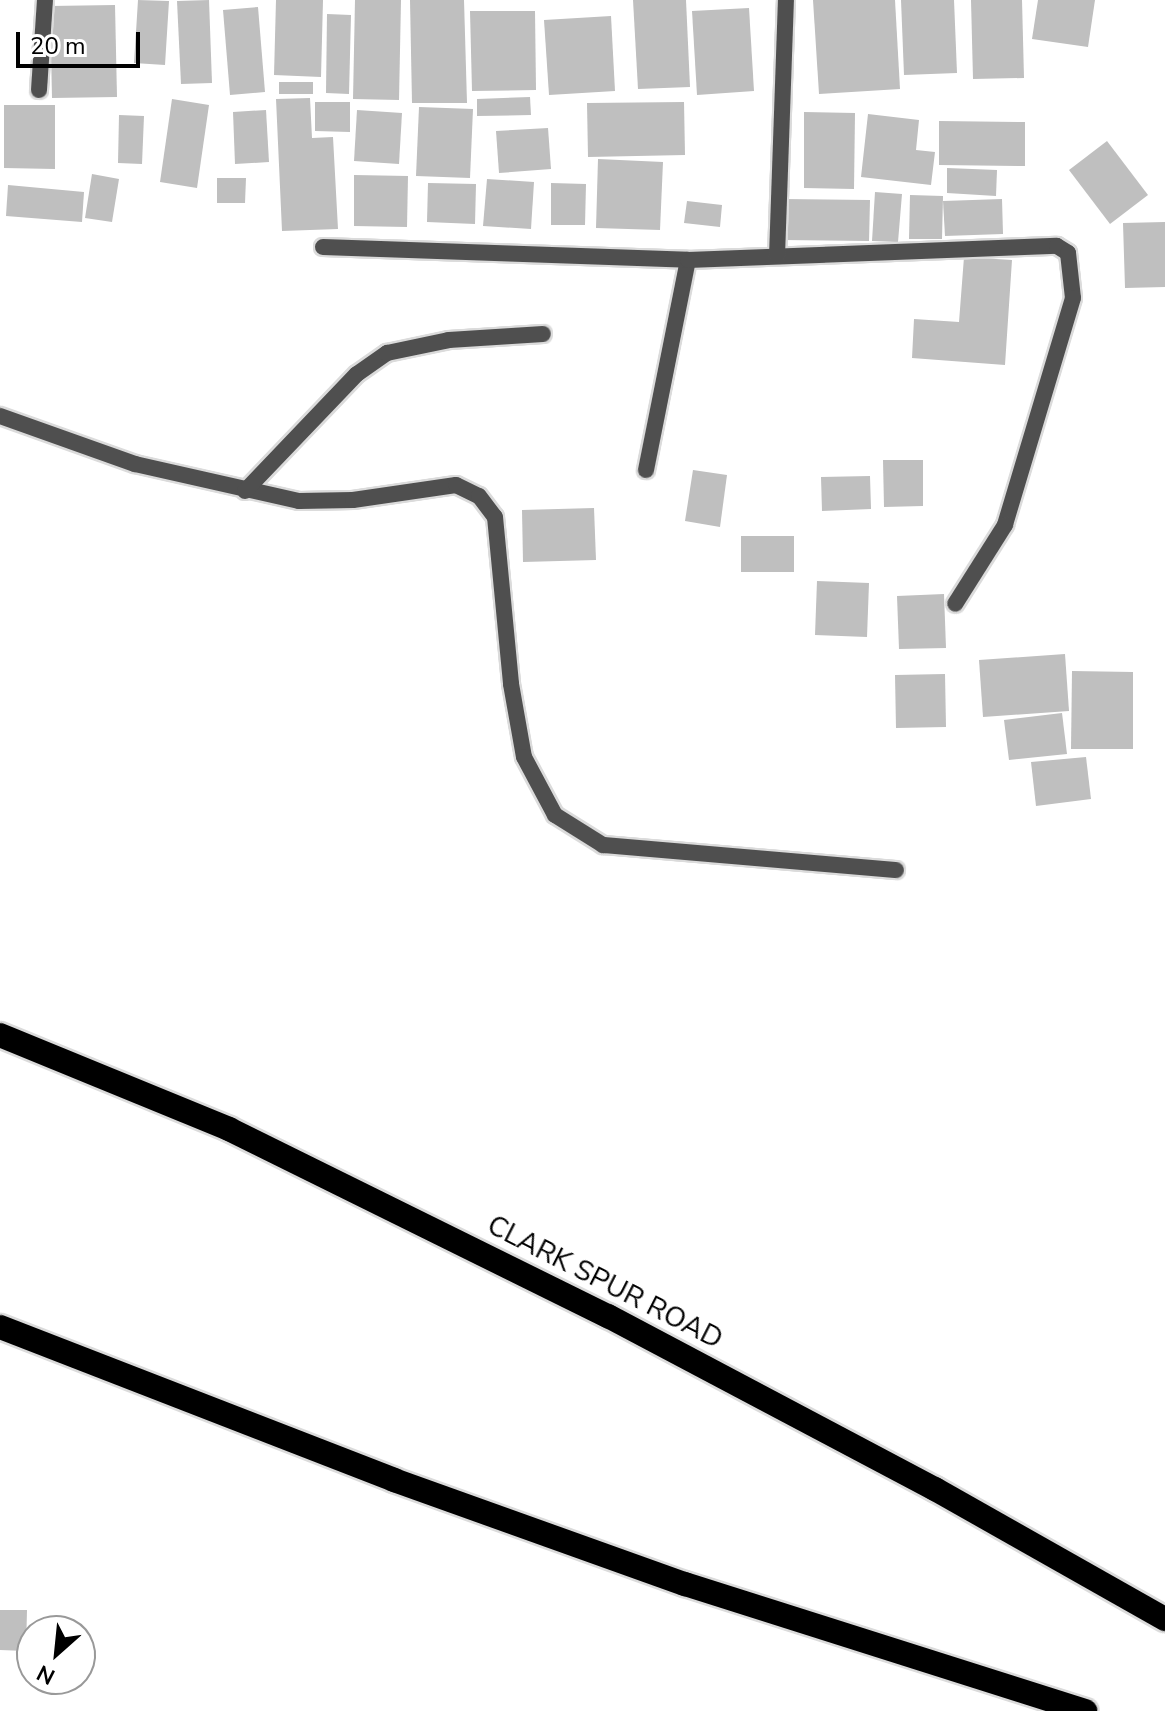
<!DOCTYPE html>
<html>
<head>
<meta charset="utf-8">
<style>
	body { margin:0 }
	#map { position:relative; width:1165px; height:1711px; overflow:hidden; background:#fff; font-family:"Nunito Sans",sans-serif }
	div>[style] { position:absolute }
	.building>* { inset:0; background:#bfbfbf }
	.roads { filter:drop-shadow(2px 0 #dbdbdb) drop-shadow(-2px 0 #dbdbdb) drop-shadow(0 2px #dbdbdb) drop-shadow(0 -2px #dbdbdb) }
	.lane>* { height:16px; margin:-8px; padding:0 8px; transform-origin:8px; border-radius:8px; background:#4f4f4f }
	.street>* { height:16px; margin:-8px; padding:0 8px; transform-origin:8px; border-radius:8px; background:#4f4f4f }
	.highway>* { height:24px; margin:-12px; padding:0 12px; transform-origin:12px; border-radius:12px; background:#000 }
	span { translate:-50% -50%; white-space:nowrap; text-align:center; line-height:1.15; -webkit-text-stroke:6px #fff; paint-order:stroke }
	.street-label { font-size:28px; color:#000 }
	.north { position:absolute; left:16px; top:1615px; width:80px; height:80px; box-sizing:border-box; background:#fff; border:2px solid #999; border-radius:50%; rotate:207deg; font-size:22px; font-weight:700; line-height:32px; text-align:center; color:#000 }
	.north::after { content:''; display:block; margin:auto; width:28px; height:36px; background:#000; clip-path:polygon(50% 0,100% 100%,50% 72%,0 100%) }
	.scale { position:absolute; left:16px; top:32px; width:124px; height:36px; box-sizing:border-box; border:4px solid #000; border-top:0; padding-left:10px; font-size:24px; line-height:28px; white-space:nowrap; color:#000; -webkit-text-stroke:6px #fff; paint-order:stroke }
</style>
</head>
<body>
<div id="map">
	<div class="building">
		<i style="clip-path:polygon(138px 0,169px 1px,165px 65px,134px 63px)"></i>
		<i style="clip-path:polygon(209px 0,212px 83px,181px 84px,177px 1px)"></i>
		<i style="clip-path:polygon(276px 0,323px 0,321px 77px,274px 75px)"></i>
		<i style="clip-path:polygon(355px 0,401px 0,399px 100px,353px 99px)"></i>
		<i style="clip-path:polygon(410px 0,464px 0,467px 103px,412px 103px)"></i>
		<i style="clip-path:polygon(633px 0,686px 0,690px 87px,638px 89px)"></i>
		<i style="clip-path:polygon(813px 0,895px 0,900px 89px,819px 94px)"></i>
		<i style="clip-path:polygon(901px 0,954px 0,957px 73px,904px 75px)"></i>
		<i style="clip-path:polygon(971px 0,1022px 0,1024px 78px,973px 79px)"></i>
		<i style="clip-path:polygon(1038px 0,1095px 0,1088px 47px,1032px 39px)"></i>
		<i style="clip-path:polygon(115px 5px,117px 97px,52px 98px,50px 6px)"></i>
		<i style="clip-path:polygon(258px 7px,265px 92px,230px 95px,223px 10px)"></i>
		<i style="clip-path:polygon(749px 8px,754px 91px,697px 95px,692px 11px)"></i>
		<i style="clip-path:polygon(470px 11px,535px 11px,536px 90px,472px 91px)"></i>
		<i style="clip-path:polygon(327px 14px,351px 15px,349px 94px,326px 93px)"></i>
		<i style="clip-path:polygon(611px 16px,615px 91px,549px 95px,544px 20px)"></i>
		<i style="clip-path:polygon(279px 82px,313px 82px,313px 94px,279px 94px)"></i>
		<i style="clip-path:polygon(530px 97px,531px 115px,477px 116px,477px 99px)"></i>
		<i style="clip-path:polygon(310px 98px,312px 138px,333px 137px,338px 229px,282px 231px,276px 99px)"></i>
		<i style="clip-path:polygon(172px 99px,209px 105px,197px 188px,160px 182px)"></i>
		<i style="clip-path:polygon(315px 102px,350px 102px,350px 132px,315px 131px)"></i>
		<i style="clip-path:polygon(684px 102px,685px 155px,588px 157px,587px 103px)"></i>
		<i style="clip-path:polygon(4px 105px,55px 105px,55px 169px,4px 168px)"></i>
		<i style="clip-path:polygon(419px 107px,473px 109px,470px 178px,416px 176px)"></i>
		<i style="clip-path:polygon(266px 110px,269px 162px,235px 164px,233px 112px)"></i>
		<i style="clip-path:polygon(357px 110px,402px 113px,399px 164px,354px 161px)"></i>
		<i style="clip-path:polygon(804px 112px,855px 113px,854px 189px,804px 188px)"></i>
		<i style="clip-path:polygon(868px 114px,919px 120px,916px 150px,935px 152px,931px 185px,861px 177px)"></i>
		<i style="clip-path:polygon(119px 115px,144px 116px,142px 164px,118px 163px)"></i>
		<i style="clip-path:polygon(939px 121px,1025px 122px,1025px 166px,939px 165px)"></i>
		<i style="clip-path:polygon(548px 128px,551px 169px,499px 173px,496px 131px)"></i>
		<i style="clip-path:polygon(1107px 141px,1148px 195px,1110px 224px,1069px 170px)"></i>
		<i style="clip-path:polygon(598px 159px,663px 162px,660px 230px,596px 228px)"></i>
		<i style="clip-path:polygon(947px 168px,997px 170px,996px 196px,947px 193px)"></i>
		<i style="clip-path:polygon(92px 174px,119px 179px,112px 222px,85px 218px)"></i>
		<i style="clip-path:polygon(354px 175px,408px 176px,407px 227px,354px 226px)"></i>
		<i style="clip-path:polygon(217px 178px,246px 178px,245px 203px,217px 203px)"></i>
		<i style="clip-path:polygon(487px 179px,534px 182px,531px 229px,483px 226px)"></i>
		<i style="clip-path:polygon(428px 183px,476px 184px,475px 224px,427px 222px)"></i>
		<i style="clip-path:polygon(551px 183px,586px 184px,585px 225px,551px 225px)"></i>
		<i style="clip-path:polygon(8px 185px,84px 192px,82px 222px,6px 216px)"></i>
		<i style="clip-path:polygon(875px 192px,902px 194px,898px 242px,872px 241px)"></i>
		<i style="clip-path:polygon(910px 195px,943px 196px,942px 239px,909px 239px)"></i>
		<i style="clip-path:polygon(783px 199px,870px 200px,869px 241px,783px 240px)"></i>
		<i style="clip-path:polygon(1002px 199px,1003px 234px,945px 236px,943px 201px)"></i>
		<i style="clip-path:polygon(687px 201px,722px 205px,720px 227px,684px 223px)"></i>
		<i style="clip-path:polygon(1165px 222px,1165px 287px,1125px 288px,1123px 223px)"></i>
		<i style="clip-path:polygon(964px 257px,1012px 260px,1005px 365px,912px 358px,914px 319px,959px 322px)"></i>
		<i style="clip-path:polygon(883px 460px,923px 460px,923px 506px,884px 507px)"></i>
		<i style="clip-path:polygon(693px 470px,727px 475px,720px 527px,685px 521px)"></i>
		<i style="clip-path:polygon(870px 476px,871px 509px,822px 511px,821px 477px)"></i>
		<i style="clip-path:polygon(594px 508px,596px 560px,523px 562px,522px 510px)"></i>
		<i style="clip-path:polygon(741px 536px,794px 536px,794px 572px,741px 572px)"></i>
		<i style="clip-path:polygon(817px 581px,869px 583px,867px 637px,815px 635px)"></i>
		<i style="clip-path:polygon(944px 594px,946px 648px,899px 649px,897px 596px)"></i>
		<i style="clip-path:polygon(1065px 654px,1069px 711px,983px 717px,979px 660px)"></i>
		<i style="clip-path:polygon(1072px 671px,1133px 672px,1133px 749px,1071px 749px)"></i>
		<i style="clip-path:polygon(945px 674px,946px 727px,896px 728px,895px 675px)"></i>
		<i style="clip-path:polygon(1062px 713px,1067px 754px,1009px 760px,1004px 720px)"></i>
		<i style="clip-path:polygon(1086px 757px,1091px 799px,1036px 806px,1031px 762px)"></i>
		<i style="clip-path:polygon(0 1610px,27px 1610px,26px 1651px,0 1650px)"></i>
	</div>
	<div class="roads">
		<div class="lane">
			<i style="left:39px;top:90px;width:90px;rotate:-86.2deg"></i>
			<i style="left:646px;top:470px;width:214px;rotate:-78.7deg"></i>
		</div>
		<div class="street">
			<i style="left:323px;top:247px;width:365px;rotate:2deg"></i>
			<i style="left:688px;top:260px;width:369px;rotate:-2.2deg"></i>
			<i style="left:1057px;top:246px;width:13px;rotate:32deg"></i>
			<i style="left:1068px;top:253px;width:45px;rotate:83.7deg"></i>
			<i style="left:1073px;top:298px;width:237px;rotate:106.7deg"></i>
			<i style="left:1005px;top:525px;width:93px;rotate:122.3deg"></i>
			<i style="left:777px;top:256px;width:256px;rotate:-88deg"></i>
			<i style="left:0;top:416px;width:143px;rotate:19.6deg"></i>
			<i style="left:135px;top:464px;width:168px;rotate:12.7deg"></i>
			<i style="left:299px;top:501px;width:54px;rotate:-1.1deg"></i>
			<i style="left:353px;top:500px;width:104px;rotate:-8.3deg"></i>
			<i style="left:456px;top:485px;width:25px;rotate:26deg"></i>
			<i style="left:479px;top:496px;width:26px;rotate:53deg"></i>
			<i style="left:495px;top:517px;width:168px;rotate:84.5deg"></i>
			<i style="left:511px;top:684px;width:74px;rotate:79.9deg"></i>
			<i style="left:524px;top:757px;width:66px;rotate:61.9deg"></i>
			<i style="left:555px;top:815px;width:57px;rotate:32deg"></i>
			<i style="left:603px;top:845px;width:294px;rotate:4.9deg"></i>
			<i style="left:245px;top:491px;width:162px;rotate:-46.3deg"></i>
			<i style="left:357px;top:374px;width:37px;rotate:-35deg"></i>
			<i style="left:387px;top:353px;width:63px;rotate:-11.8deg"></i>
			<i style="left:449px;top:340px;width:94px;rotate:-3.7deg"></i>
		</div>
		<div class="highway">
			<i style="left:0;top:1035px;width:248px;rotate:22.3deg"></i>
			<i style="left:229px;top:1129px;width:423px;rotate:26.3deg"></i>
			<i style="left:608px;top:1316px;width:370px;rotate:27.9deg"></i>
			<i style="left:935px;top:1489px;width:264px;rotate:29.5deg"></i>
			<i style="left:0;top:1327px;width:423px;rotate:21.2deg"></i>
			<i style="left:394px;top:1480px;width:309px;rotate:19.7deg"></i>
			<i style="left:685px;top:1584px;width:420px;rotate:17.6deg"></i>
		</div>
	</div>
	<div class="street-label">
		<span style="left:605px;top:1282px;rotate:27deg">CLARK SPUR ROAD</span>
	</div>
	<div class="north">N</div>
	<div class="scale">20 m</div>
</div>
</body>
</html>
